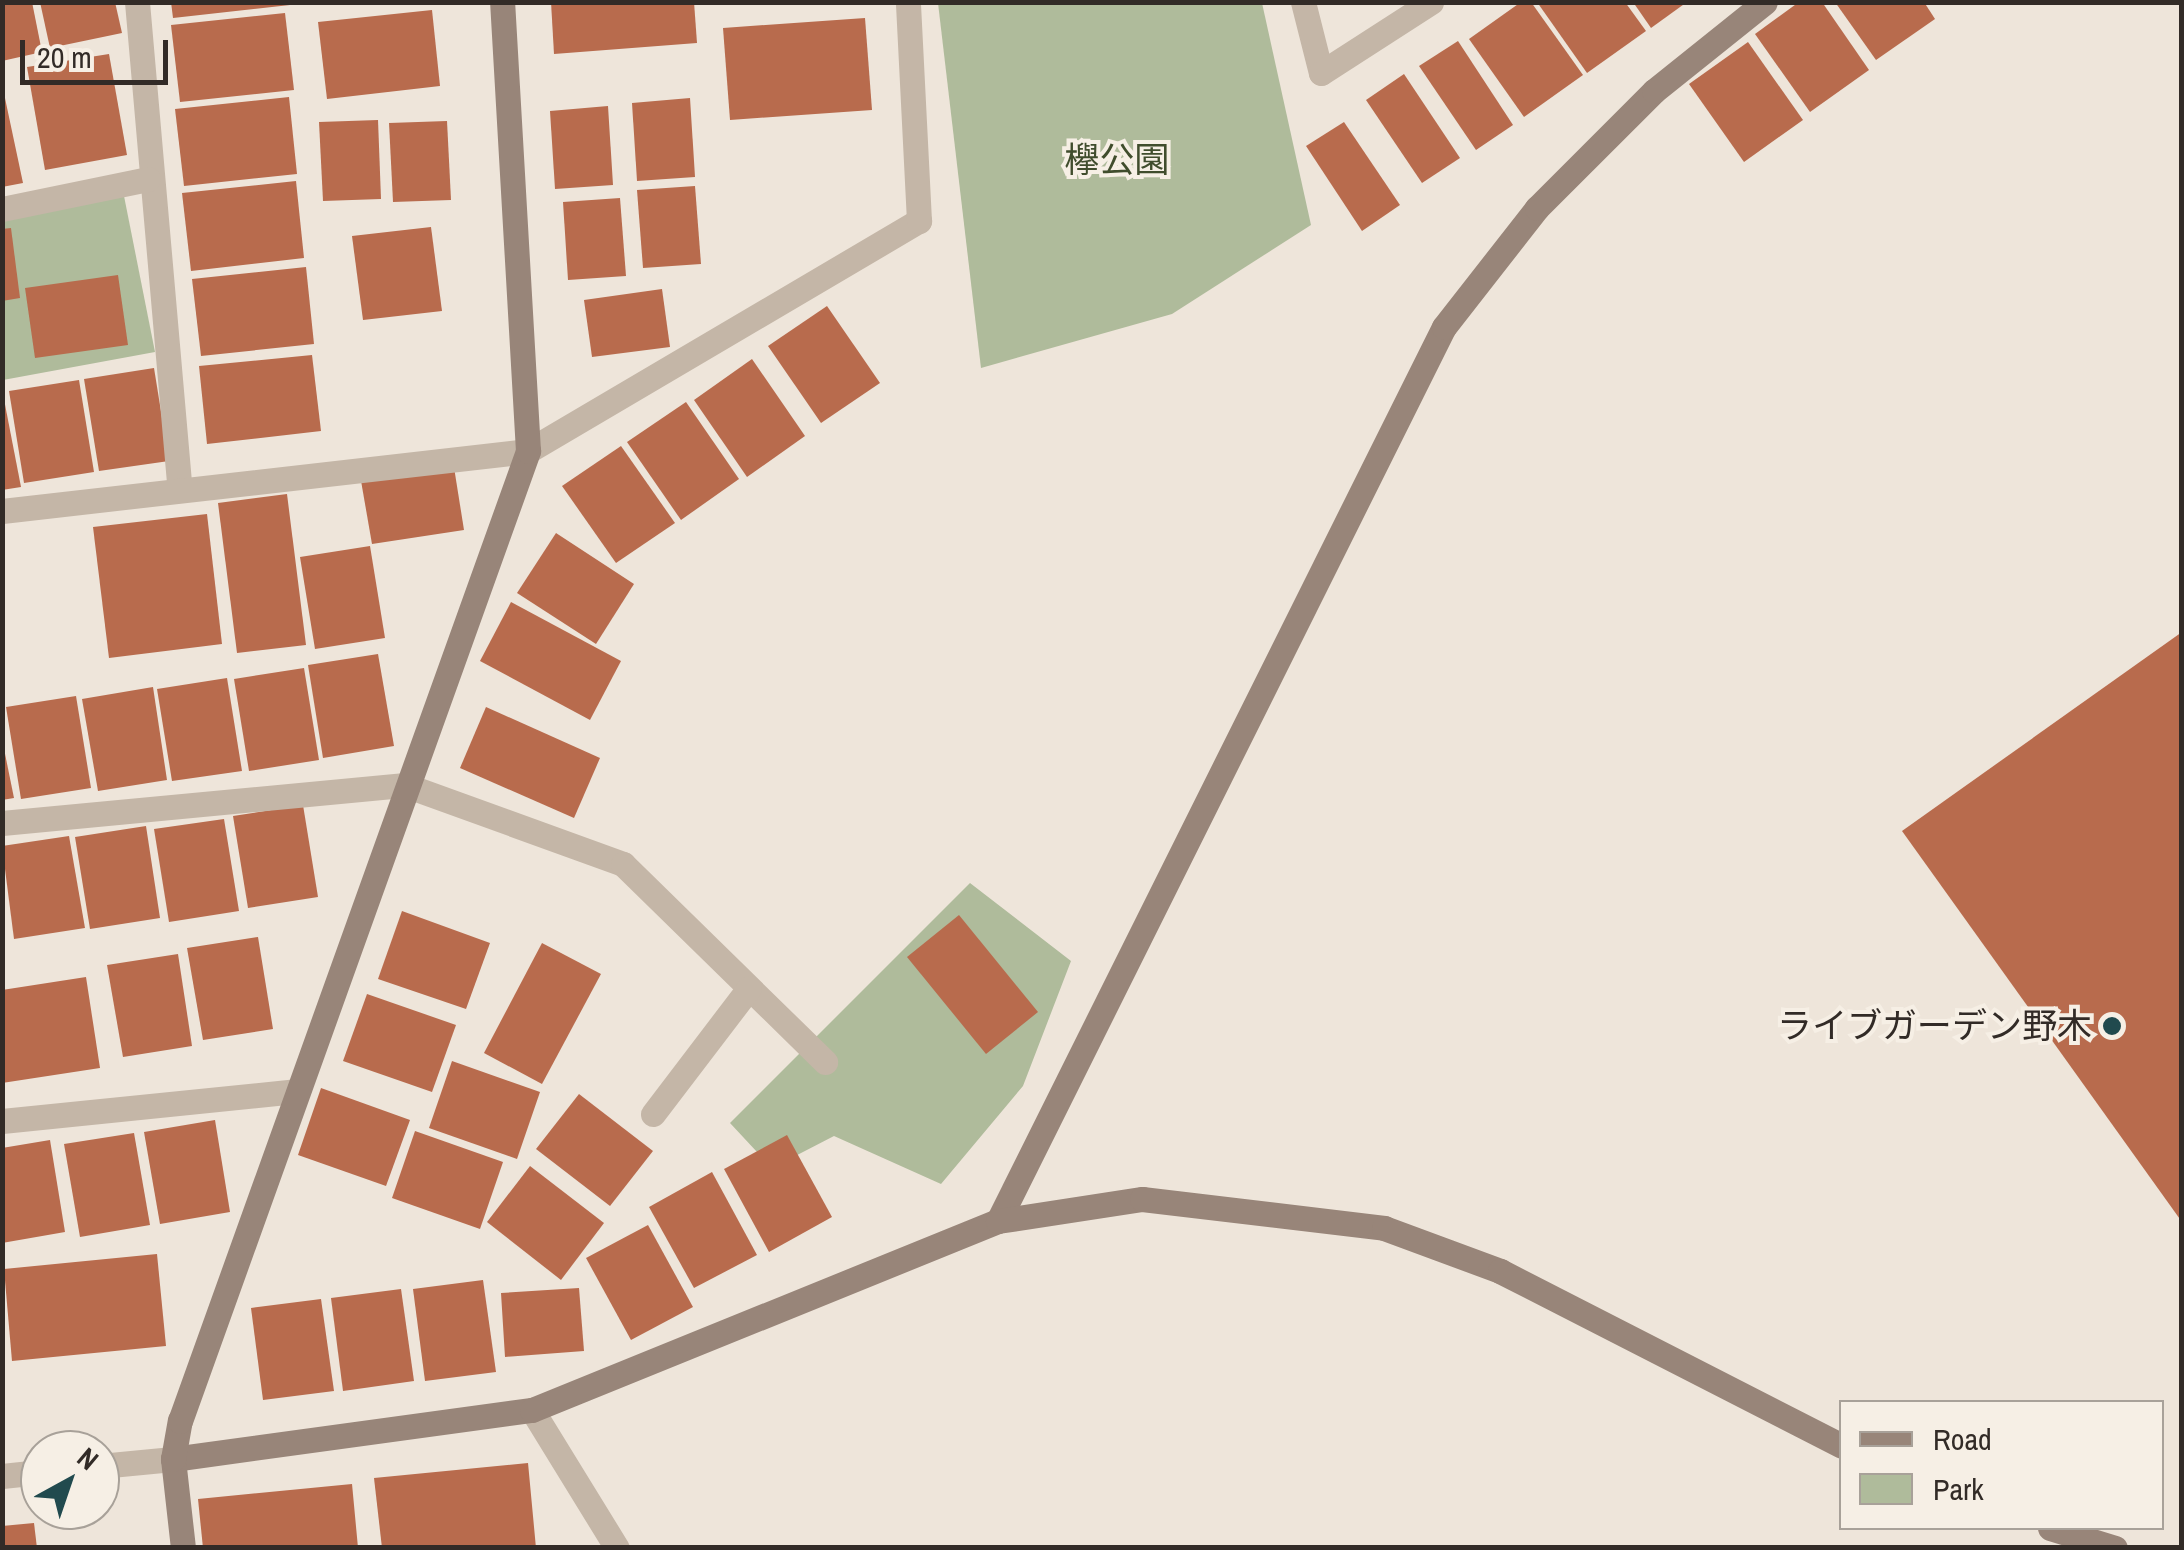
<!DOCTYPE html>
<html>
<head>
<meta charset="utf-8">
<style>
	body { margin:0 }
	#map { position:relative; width:2184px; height:1550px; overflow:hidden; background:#eee5da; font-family:"Archivo Narrow","Noto Sans JP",sans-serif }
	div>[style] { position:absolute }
	.green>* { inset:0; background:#afbb9b }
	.building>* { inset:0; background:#b86b4d }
	.street>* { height:25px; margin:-12.5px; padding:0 12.5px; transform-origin:12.5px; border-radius:12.5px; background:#c4b6a7 }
	.secondary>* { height:25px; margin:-12.5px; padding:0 12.5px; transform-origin:12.5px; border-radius:12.5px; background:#988579 }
	.dots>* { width:28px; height:28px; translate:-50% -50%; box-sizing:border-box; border:5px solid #f6efe5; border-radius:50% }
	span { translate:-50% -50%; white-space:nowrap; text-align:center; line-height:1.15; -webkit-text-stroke:8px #f6efe5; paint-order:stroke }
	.park-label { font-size:35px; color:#404d2d }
	.poi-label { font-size:35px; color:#322b27 }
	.right { translate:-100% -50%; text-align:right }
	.frame { position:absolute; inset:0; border:5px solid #322b27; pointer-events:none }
	.legend { position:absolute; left:1839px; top:1400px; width:325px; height:130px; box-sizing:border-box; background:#f6efe5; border:2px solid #a8a199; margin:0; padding:12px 18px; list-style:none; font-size:30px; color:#322b27 }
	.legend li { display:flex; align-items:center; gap:20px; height:50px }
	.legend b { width:50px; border:2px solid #a8a199 }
	.north { position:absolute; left:20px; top:1430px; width:100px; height:100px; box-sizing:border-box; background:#f6efe5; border:2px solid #a8a199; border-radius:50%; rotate:40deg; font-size:28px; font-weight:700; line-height:40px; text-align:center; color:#322b27 }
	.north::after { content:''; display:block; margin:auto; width:35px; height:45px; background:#214a4e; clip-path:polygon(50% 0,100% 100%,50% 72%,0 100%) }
	.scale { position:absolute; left:20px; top:40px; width:148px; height:45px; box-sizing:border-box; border:5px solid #322b27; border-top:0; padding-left:12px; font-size:30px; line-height:35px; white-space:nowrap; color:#322b27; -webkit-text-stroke:8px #f6efe5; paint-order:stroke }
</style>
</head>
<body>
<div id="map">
	<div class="green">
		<i style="clip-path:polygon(938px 3px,1262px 3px,1311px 225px,1172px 314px,981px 368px)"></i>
		<i style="clip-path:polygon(124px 196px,155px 352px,3px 380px,3px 218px)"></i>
		<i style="clip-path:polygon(970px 883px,1071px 961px,1023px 1086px,941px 1184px,834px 1136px,772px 1168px,730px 1123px)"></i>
	</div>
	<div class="building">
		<i style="clip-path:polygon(2px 2px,32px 2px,42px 52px,2px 61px)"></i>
		<i style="clip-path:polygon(40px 2px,115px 2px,122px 33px,50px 48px)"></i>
		<i style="clip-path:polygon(171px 2px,290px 2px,290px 5px,173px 18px)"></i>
		<i style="clip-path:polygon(551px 2px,694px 2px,697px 43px,554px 54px)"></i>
		<i style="clip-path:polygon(1521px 2px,1531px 2px,1583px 75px,1524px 117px,1469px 39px)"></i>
		<i style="clip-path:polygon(1537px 2px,1625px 2px,1646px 31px,1587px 73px)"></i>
		<i style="clip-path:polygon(1633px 2px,1687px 2px,1651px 28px)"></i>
		<i style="clip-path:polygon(1799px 2px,1822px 2px,1869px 70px,1810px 112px,1755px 34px)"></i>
		<i style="clip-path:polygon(1835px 2px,1924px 2px,1935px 19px,1876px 60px)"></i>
		<i style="clip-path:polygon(432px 10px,440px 86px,327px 99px,318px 22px)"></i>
		<i style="clip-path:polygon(285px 13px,294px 90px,180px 102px,171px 25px)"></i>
		<i style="clip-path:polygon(865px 18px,872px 110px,730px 120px,723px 28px)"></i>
		<i style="clip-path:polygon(1458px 41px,1513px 125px,1476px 150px,1419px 66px)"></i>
		<i style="clip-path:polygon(1748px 42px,1803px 120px,1744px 162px,1689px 84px)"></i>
		<i style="clip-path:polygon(109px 54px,127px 155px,45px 170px,27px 67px)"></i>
		<i style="clip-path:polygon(1404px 74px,1460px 158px,1422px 183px,1366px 100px)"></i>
		<i style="clip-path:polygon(2px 84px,23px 183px,2px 187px)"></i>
		<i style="clip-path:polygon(289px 97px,297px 174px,184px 186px,175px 109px)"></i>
		<i style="clip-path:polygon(690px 98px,695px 177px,637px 181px,632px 103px)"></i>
		<i style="clip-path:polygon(608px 106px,613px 185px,555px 189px,550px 111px)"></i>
		<i style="clip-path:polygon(378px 120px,381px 199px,323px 201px,319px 122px)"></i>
		<i style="clip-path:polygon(447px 121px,451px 200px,393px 202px,389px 123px)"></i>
		<i style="clip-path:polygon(1344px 122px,1400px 205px,1362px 231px,1306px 146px)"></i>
		<i style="clip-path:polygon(296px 181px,304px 258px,191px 271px,182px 193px)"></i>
		<i style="clip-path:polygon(695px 186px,701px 264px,643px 268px,637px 190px)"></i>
		<i style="clip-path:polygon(620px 198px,626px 276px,568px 280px,563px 202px)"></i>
		<i style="clip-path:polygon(431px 227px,442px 311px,363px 320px,352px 236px)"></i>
		<i style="clip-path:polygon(11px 228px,20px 298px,2px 301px,2px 229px)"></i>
		<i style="clip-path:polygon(306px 267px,314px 344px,201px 356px,192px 279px)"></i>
		<i style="clip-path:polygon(118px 275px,128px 345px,35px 358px,25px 288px)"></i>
		<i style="clip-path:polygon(662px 289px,670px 347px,592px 357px,584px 300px)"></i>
		<i style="clip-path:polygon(827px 306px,880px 383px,821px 423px,768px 346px)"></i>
		<i style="clip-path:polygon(312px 355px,321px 431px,207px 444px,199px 366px)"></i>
		<i style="clip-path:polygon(752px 359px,805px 436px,747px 477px,694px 400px)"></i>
		<i style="clip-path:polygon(154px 368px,169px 461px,99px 471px,84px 379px)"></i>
		<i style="clip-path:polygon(79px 380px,94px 472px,24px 483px,9px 391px)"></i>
		<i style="clip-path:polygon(2px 389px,21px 487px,2px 490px)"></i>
		<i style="clip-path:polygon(686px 402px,739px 479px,681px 520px,627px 442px)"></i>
		<i style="clip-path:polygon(621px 446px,675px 523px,616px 563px,562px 486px)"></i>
		<i style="clip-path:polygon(453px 461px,464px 530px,372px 544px,360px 475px)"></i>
		<i style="clip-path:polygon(287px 494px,306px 645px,237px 653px,218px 503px)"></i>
		<i style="clip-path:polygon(207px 514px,222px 644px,109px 658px,93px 527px)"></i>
		<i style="clip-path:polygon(556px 533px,634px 584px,596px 644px,517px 593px)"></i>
		<i style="clip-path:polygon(370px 546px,385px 638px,315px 649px,300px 557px)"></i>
		<i style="clip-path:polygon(511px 602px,621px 661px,590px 720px,480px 661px)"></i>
		<i style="clip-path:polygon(2182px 632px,2182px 1222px,1902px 831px)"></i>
		<i style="clip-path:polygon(378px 654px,394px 746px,323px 758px,308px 665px)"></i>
		<i style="clip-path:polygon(304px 668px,319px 760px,249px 771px,234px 679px)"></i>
		<i style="clip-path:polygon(227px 678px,242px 771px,172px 781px,157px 689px)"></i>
		<i style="clip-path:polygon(153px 687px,167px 780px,98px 791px,82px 699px)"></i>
		<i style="clip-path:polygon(76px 696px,91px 788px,21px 799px,6px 707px)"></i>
		<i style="clip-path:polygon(486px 707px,600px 758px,574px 818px,460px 768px)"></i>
		<i style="clip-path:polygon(2px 739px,14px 798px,2px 800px)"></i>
		<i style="clip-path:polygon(303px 805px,318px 897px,248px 908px,233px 816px)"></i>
		<i style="clip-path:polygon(224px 819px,239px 911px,169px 922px,154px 829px)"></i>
		<i style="clip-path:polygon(146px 826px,160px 918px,90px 929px,75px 837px)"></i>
		<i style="clip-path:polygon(69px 836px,85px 928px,14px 939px,2px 846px)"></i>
		<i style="clip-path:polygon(402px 911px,490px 943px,466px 1009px,378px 979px)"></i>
		<i style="clip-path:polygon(959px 915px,1038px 1012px,986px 1054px,907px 957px)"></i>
		<i style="clip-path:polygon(258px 937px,273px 1029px,203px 1040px,187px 948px)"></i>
		<i style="clip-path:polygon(542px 943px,601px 974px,542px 1084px,484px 1053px)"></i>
		<i style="clip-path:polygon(178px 954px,192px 1046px,123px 1057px,107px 965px)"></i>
		<i style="clip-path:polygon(86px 977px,100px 1068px,2px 1083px,2px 990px)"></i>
		<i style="clip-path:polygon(367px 994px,456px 1025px,432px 1092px,343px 1061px)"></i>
		<i style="clip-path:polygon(452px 1061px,540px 1092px,517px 1159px,429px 1128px)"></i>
		<i style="clip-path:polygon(321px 1088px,410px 1120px,386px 1186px,298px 1155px)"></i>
		<i style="clip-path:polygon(579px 1094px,653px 1151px,610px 1206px,536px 1149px)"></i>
		<i style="clip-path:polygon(215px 1120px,230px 1212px,160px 1224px,144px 1132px)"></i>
		<i style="clip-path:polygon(415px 1131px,503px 1162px,480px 1229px,392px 1198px)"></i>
		<i style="clip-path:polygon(134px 1133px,150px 1225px,80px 1237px,64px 1144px)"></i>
		<i style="clip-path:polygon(787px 1135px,832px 1217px,769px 1252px,724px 1169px)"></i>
		<i style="clip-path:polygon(50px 1140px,65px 1232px,2px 1243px,2px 1148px)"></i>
		<i style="clip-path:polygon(530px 1166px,604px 1223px,561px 1280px,487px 1222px)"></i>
		<i style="clip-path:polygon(712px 1172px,757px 1255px,694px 1288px,649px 1207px)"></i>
		<i style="clip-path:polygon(648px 1225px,693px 1307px,631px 1340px,586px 1258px)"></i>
		<i style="clip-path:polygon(157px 1254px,166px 1346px,12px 1361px,4px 1269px)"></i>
		<i style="clip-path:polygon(483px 1280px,496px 1372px,425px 1381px,413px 1289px)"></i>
		<i style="clip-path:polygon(579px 1288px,584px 1351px,505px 1357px,501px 1293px)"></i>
		<i style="clip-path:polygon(401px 1289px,414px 1381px,343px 1391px,331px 1298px)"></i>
		<i style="clip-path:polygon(321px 1299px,334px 1391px,263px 1400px,251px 1308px)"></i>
		<i style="clip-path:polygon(528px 1463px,536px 1548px,382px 1548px,374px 1478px)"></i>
		<i style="clip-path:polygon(352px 1484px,358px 1548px,203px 1548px,198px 1499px)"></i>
		<i style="clip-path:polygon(34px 1523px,37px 1548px,2px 1548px,2px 1526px)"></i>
	</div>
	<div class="street">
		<i style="left:137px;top:2px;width:486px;rotate:85deg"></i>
		<i style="left:1303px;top:2px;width:73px;rotate:75.8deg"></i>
		<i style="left:1321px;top:73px;width:131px;rotate:-32.8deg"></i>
		<i style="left:2px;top:209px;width:149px;rotate:-11.6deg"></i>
		<i style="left:2px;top:511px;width:529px;rotate:-6.51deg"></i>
		<i style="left:528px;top:451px;width:454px;rotate:-30.5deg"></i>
		<i style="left:919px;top:221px;width:219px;rotate:-92.9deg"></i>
		<i style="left:2px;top:823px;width:405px;rotate:-5.4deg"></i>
		<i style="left:405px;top:785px;width:232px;rotate:19.9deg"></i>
		<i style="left:623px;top:864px;width:283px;rotate:44.4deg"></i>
		<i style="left:653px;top:1114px;width:158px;rotate:-52.7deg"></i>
		<i style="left:2px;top:1121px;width:295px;rotate:-5.8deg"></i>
		<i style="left:532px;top:1410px;width:162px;rotate:58.4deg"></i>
		<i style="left:100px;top:1466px;width:73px;rotate:-5.5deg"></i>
		<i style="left:2px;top:1476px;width:38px;rotate:-6deg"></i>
	</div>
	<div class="secondary">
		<i style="left:998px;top:1221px;width:999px;rotate:-63.49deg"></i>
		<i style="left:1444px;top:327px;width:151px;rotate:-52deg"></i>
		<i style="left:1537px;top:208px;width:165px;rotate:-45deg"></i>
		<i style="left:1654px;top:91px;width:142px;rotate:-38.7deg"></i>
		<i style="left:173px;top:1459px;width:362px;rotate:-7.8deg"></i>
		<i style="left:532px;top:1410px;width:503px;rotate:-22.08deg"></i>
		<i style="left:998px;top:1221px;width:146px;rotate:-8.7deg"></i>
		<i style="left:1142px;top:1199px;width:244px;rotate:6.8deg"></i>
		<i style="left:1384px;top:1228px;width:124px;rotate:20.3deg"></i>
		<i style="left:1500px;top:1271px;width:384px;rotate:27.1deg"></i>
		<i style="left:2050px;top:1528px;width:68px;rotate:17.1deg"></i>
		<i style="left:183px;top:1548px;width:90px;rotate:-96.4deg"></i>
		<i style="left:173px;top:1459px;width:39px;rotate:-80deg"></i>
		<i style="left:180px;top:1421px;width:1031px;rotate:-70.26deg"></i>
		<i style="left:528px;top:451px;width:450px;rotate:-93.3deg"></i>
	</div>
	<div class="dots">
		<i style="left:2112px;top:1026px;background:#214a4e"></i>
	</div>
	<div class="park-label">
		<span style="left:1117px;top:160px">欅公園</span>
	</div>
	<div class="poi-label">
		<span class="right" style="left:2092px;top:1026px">ライブガーデン野木</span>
	</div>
	<div class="frame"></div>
	<ul class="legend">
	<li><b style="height:12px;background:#988579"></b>Road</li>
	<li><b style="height:28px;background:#afbb9b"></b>Park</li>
	</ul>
	<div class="north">N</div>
	<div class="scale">20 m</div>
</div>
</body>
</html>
